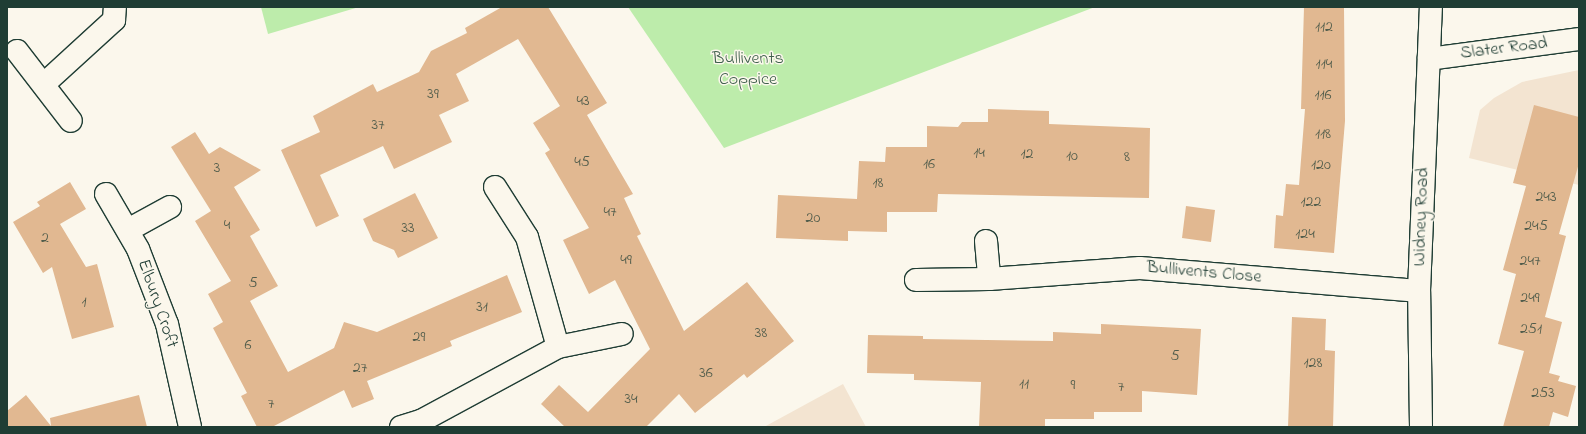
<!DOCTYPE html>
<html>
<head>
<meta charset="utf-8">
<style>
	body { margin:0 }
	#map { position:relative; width:1586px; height:434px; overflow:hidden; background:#fbf7ec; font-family:"Indie Flower",sans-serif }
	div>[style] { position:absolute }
	.built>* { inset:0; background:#f3e4d1 }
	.green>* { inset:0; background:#bdecab }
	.building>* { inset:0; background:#e1b891 }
	.roads { filter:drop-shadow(1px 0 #1f3d34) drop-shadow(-1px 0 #1f3d34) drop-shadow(0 1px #1f3d34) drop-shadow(0 -1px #1f3d34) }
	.street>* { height:22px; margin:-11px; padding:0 11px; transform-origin:11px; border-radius:11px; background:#fbf7ec }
	.secondary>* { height:22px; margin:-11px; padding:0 11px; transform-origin:11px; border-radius:11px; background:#fbf7ec }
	span { translate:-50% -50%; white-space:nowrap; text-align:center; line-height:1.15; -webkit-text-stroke:3px #fbf7ec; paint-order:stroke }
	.number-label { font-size:16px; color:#505c4b }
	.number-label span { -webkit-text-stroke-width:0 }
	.street-label { font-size:18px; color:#1f3d34 }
	.park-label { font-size:18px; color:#3f604c }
	.frame { position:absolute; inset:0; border:8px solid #1f3d34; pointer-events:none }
</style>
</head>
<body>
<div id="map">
	<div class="built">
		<i style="clip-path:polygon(1579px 70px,1579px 185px,1469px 158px,1480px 110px,1494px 98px,1522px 82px)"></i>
		<i style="clip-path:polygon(843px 384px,866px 427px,764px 427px)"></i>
	</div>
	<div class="green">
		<i style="clip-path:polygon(261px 7px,359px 7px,268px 34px)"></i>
		<i style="clip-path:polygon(628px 7px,1095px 7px,724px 148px)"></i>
	</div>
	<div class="building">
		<i style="clip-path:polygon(502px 7px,548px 7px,607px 103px,587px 115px,633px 194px,624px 198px,641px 234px,637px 236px,684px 331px,747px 282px,794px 341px,747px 378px,744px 374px,695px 413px,679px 394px,646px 427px,565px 427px,541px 404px,559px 385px,588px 412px,650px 349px,615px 280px,589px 294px,563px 240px,589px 228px,545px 153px,550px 150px,533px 123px,560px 106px,518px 39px,456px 74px,469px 101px,439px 115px,452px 142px,394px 169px,383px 146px,320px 175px,339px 216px,316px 227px,281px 150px,320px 132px,313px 116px,373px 84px,377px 92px,419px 72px,431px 51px,467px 33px,465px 28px)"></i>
		<i style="clip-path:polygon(1304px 7px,1344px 7px,1345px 121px,1334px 253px,1274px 248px,1276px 215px,1283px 216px,1286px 184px,1299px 185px,1305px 109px,1301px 109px)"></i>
		<i style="clip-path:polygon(1534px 105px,1579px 117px,1579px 163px,1559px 234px,1566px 236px,1545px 317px,1562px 322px,1549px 373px,1560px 376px,1558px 381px,1576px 386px,1568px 417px,1553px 412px,1549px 427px,1503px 427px,1524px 351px,1498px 344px,1516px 274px,1503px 270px,1526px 186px,1513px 183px)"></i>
		<i style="clip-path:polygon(988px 109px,1049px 111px,1049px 124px,1150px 128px,1149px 198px,938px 194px,937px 212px,887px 212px,887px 232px,848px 231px,848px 241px,776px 238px,778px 195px,857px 199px,859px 161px,885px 162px,886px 147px,927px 147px,927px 126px,958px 127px,962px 122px,988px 122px)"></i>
		<i style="clip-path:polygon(195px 132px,209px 154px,220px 147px,261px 170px,234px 187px,260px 230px,250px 236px,278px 286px,250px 301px,288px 372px,334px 348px,344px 322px,377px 332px,507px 275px,522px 312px,450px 341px,452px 346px,367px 381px,374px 399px,352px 408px,344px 390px,272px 427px,257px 427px,241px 396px,247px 393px,213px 328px,223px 322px,208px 294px,231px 281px,195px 221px,211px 211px,171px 147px)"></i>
		<i style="clip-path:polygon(70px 182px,86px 209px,60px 224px,86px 267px,97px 264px,114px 327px,72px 339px,52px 267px,43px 273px,13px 222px,40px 206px,37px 202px)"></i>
		<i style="clip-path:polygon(415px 193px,438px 238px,398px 258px,394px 250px,373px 241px,363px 219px)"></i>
		<i style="clip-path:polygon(1186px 206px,1215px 210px,1211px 242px,1182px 238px)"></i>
		<i style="clip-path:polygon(1292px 317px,1326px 319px,1325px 350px,1335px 351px,1333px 427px,1288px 427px)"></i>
		<i style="clip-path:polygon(1101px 324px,1201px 329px,1197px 395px,1142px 391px,1142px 412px,1094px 412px,1094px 419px,1045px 419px,1045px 427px,979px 427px,981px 382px,914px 380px,914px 374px,867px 373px,868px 335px,923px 336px,923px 339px,1053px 341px,1053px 332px,1101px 334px)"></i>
		<i style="clip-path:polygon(26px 395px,51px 426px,50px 418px,139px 395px,147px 427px,7px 427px,7px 411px)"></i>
	</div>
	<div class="roads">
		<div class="street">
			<i style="left:17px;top:51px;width:88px;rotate:52.4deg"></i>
			<i style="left:1429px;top:59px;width:151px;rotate:-7.6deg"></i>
			<i style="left:44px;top:84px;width:95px;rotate:-42.4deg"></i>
			<i style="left:114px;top:20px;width:13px;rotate:-86deg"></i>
			<i style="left:495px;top:187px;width:59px;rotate:57.4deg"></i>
			<i style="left:527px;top:237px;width:114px;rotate:74.3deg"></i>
			<i style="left:106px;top:194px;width:64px;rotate:59.8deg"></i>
			<i style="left:138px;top:249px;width:80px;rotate:68.9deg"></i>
			<i style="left:167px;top:324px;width:106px;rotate:77.4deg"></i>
			<i style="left:128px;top:230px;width:48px;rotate:-28.7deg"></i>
			<i style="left:986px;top:241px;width:38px;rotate:85deg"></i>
			<i style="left:916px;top:280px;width:73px;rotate:-0.8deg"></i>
			<i style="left:989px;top:279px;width:151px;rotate:-4.2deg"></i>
			<i style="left:1140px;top:268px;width:280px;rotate:4.7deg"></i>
			<i style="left:401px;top:427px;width:21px;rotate:-17deg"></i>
			<i style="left:421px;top:421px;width:156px;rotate:-28.4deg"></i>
			<i style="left:558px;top:347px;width:65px;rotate:-11.5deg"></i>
		</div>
		<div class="secondary">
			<i style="left:1421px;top:427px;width:136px;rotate:-90.8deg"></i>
			<i style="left:1419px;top:291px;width:284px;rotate:-87.6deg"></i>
		</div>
	</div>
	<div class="number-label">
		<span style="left:1324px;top:27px">112</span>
		<span style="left:1324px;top:64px">114</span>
		<span style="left:433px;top:94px">39</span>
		<span style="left:1323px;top:95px">116</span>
		<span style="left:583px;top:101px">43</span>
		<span style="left:378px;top:125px">37</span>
		<span style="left:1323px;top:134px">118</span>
		<span style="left:979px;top:153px">14</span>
		<span style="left:1027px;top:154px">12</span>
		<span style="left:1072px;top:156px">10</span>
		<span style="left:1127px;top:157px">8</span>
		<span style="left:582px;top:162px">45</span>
		<span style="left:929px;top:164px">16</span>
		<span style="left:1321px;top:165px">120</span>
		<span style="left:217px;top:168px">3</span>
		<span style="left:878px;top:183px">18</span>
		<span style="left:1546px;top:197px">243</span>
		<span style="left:1311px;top:202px">122</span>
		<span style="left:610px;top:212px">47</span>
		<span style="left:813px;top:218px">20</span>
		<span style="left:227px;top:225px">4</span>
		<span style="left:1536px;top:226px">245</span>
		<span style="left:408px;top:228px">33</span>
		<span style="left:1305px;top:234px">124</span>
		<span style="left:45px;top:238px">2</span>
		<span style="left:626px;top:260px">49</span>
		<span style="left:1530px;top:261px">247</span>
		<span style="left:253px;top:283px">5</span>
		<span style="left:1530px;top:298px">249</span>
		<span style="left:84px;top:302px">1</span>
		<span style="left:482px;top:307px">31</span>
		<span style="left:1531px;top:329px">251</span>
		<span style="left:761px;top:333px">38</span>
		<span style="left:419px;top:337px">29</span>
		<span style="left:248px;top:345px">6</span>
		<span style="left:1175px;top:356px">5</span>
		<span style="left:1313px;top:363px">128</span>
		<span style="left:360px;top:368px">27</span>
		<span style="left:706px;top:373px">36</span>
		<span style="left:1024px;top:384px">11</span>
		<span style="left:1073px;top:385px">9</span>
		<span style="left:1121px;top:387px">7</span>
		<span style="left:1543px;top:393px">253</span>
		<span style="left:631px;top:399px">34</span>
		<span style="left:271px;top:404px">7</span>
	</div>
	<div class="street-label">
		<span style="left:1504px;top:49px;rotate:-7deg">Slater Road</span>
		<span style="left:1422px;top:217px;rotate:-88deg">Widney Road</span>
		<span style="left:1204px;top:273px;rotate:5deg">Bullivents Close</span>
		<span style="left:157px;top:304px;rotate:71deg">Elbury Croft</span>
	</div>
	<div class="park-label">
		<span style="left:748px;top:70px">Bullivents<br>Coppice</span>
	</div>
	<div class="frame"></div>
</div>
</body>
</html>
